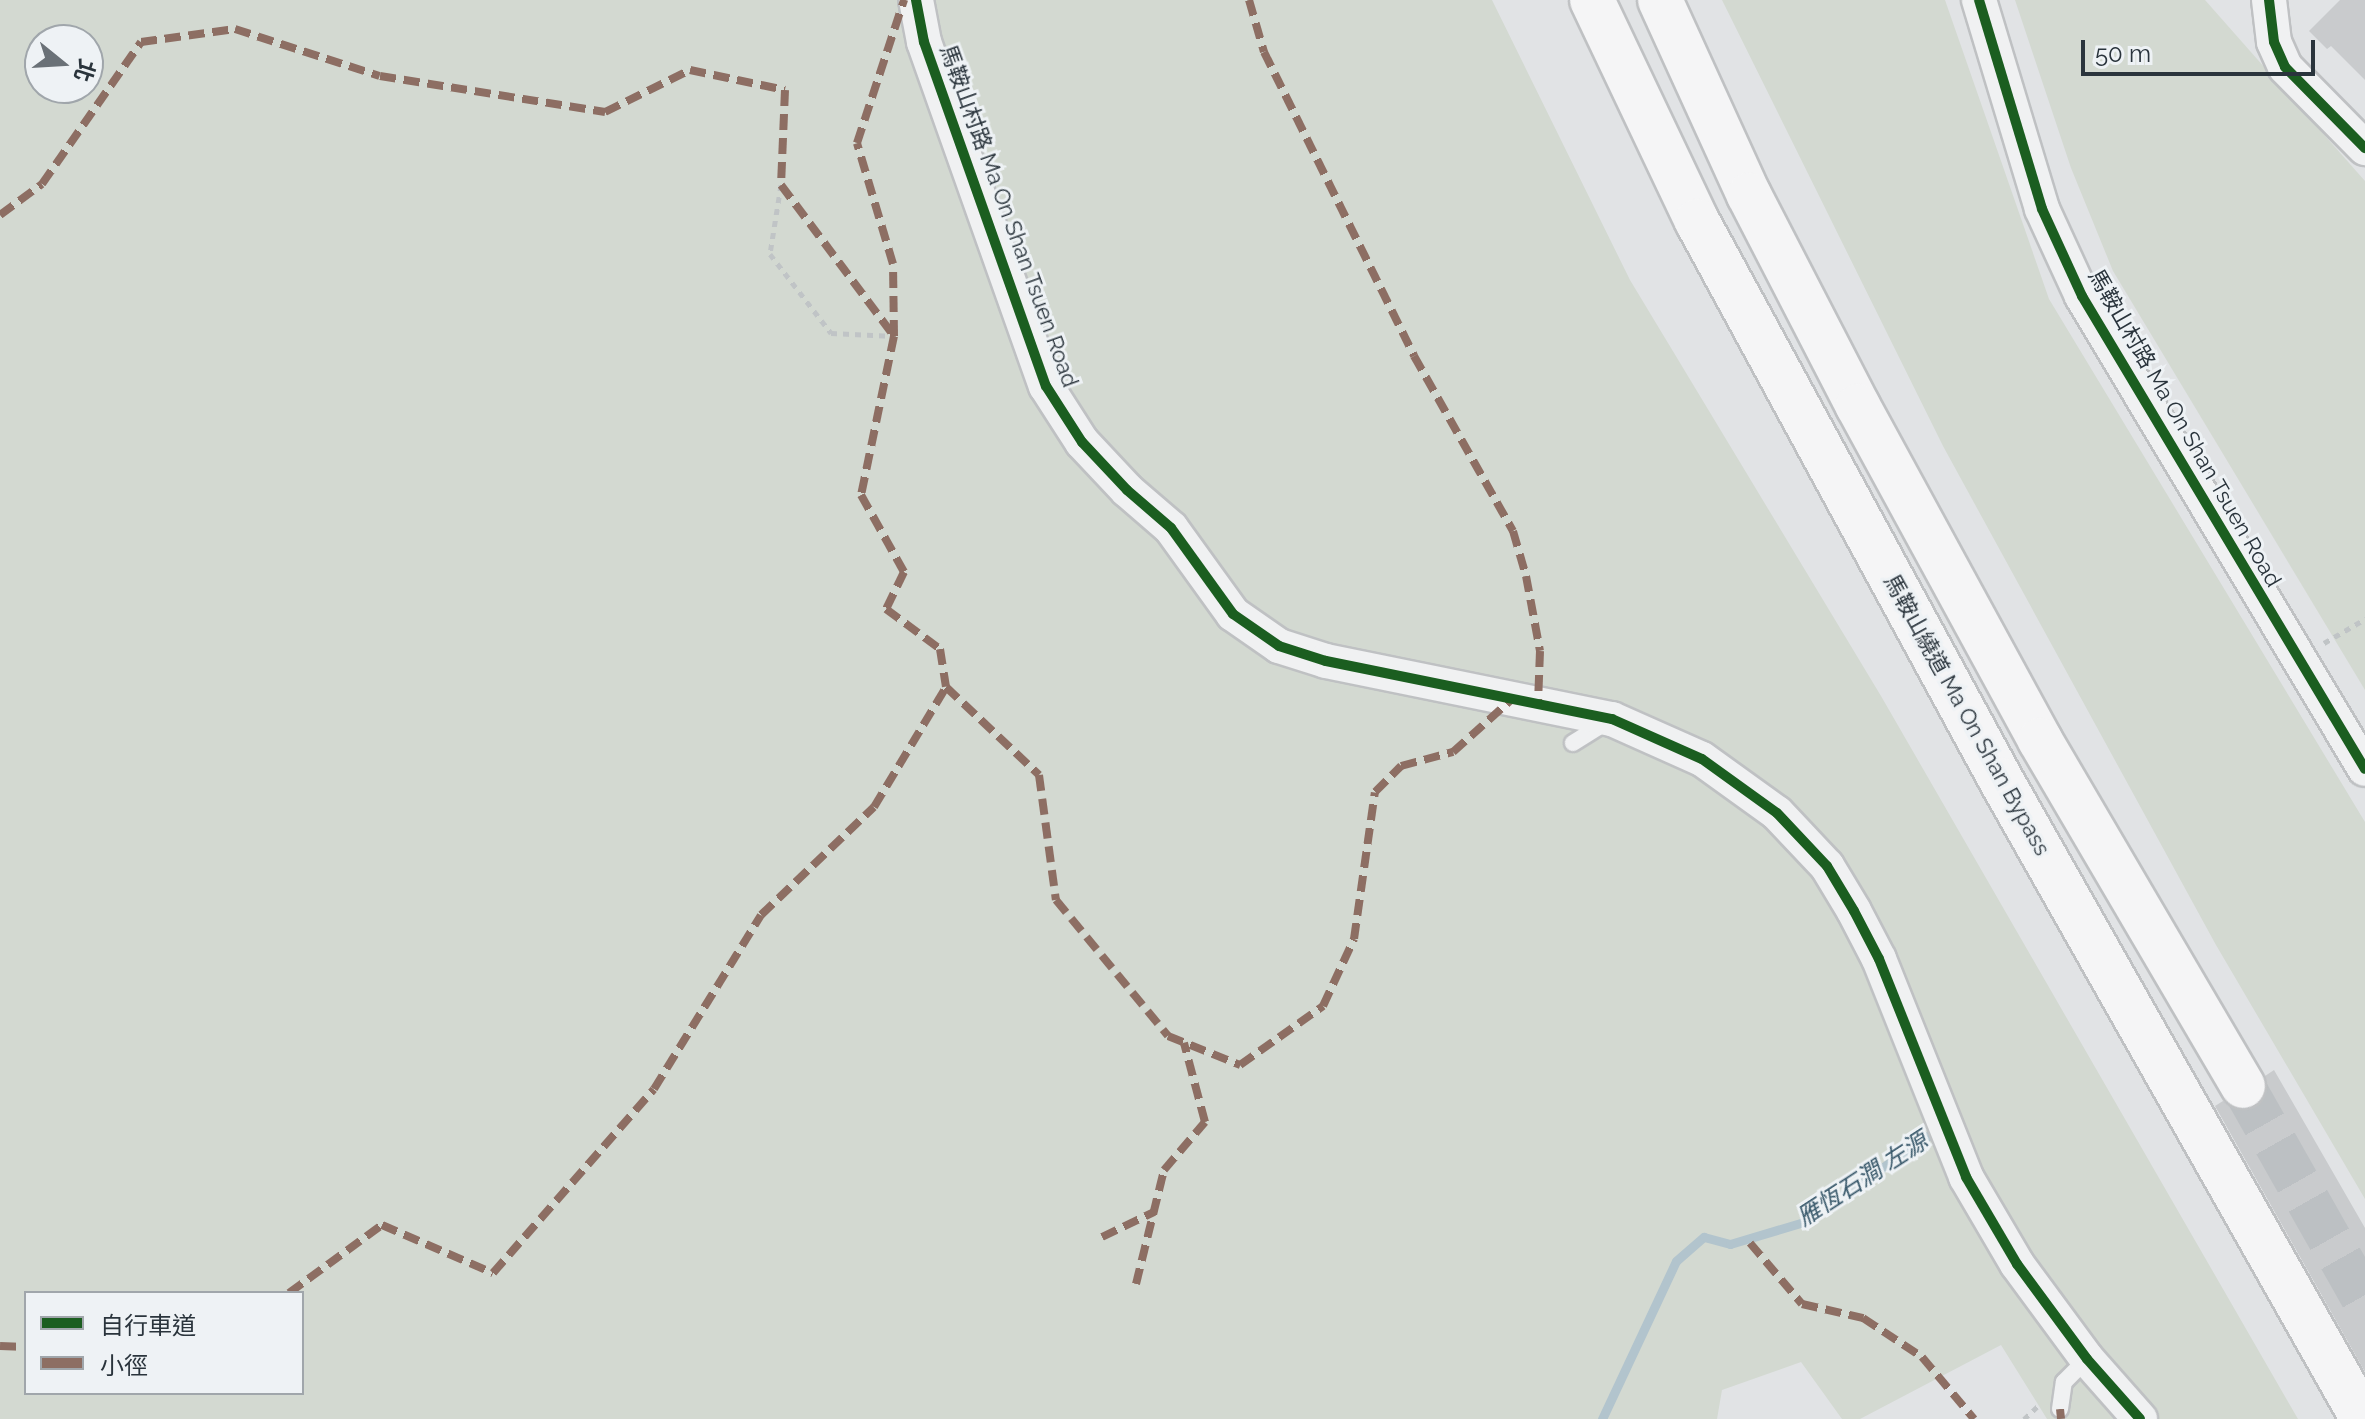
<!DOCTYPE html>
<html>
<head>
<meta charset="utf-8">
<style>
	body { margin:0 }
	#map { position:relative; width:2365px; height:1419px; overflow:hidden; background:#e1e3e5; font-family:Raleway,"Noto Sans TC",sans-serif }
	div>[style] { position:absolute }
	.green>* { inset:0; background:#d3d9d1 }
	.stream>* { height:9px; margin:-4.5px; padding:0 4.5px; transform-origin:4.5px; border-radius:4.5px; background:#b2c4cd }
	.building>* { inset:0; background:#c9cbcd }
	.primary-tunnel>* { height:44px; margin-top:-22px; transform-origin:0; background:repeating-linear-gradient(90deg,#bcc0c3 0 44px,transparent 0 66px) }
	.path>* { height:5px; margin-top:-2.5px; transform-origin:0; background:repeating-linear-gradient(90deg,#c0c4c6 0 6px,transparent 0 12px) }
	.roads { filter:drop-shadow(2px 0 #bfc1c3) drop-shadow(-2px 0 #bfc1c3) drop-shadow(0 2px #bfc1c3) drop-shadow(0 -2px #bfc1c3) }
	.lane>* { height:16px; margin:-8px; padding:0 8px; transform-origin:8px; border-radius:8px; background:#f0f1f2 }
	.street>* { height:34px; margin:-17px; padding:0 17px; transform-origin:17px; border-radius:17px; background:#f0f1f2 }
	.primary>* { height:44px; margin:-22px; padding:0 22px; transform-origin:22px; border-radius:22px; background:#f5f5f6 }
	.quiet>* { height:8px; margin-top:-4px; transform-origin:0; background:repeating-linear-gradient(90deg,#8d6e63 0 16px,transparent 0 24px) }
	.cycleway>* { height:10px; margin:-5px; padding:0 5px; transform-origin:5px; border-radius:5px; background:#1b5e20 }
	span { translate:-50% -50%; white-space:nowrap; text-align:center; line-height:1.15; -webkit-text-stroke:6px #eef2f5; paint-order:stroke }
	.street-label { font-size:22px; color:#2a343c }
	.water-label { font-size:24px; color:#39596b; font-style:italic }
	.legend { position:absolute; left:24px; top:1291px; width:280px; height:104px; box-sizing:border-box; background:#eef2f5; border:2px solid #a0a6ab; margin:0; padding:10px 14px; list-style:none; font-size:24px; color:#2a343c }
	.legend li { display:flex; align-items:center; gap:16px; height:40px }
	.legend b { width:40px; border:2px solid #a0a6ab }
	.north { position:absolute; left:24px; top:24px; width:80px; height:80px; box-sizing:border-box; background:#eef2f5; border:2px solid #a0a6ab; border-radius:50%; rotate:108deg; font-size:22px; font-weight:700; line-height:32px; text-align:center; color:#2a343c }
	.north::after { content:''; display:block; margin:auto; width:28px; height:36px; background:#6a7177; clip-path:polygon(50% 0,100% 100%,50% 72%,0 100%) }
	.scale { position:absolute; left:2081px; top:40px; width:234px; height:36px; box-sizing:border-box; border:4px solid #2a343c; border-top:0; padding-left:10px; font-size:24px; line-height:28px; white-space:nowrap; color:#2a343c; -webkit-text-stroke:6px #eef2f5; paint-order:stroke }
</style>
</head>
<body>
<div id="map">
	<div class="green">
		<i style="clip-path:polygon(evenodd,0 0,1492px 0,1630px 280px,1881px 696px,2298px 1419px,2047px 1419px,2001px 1345px,1860px 1419px,1842px 1419px,1801px 1362px,1722px 1390px,1717px 1419px,0 1419px,0 0,40px 40px,88px 40px,88px 88px,40px 88px,40px 40px,0 0,26px 1293px,302px 1293px,302px 1393px,26px 1393px,26px 1293px)"></i>
		<i style="clip-path:polygon(1722px 0,1945px 0,2049px 299px,2365px 822px,2365px 1199px,2216px 945px,1943px 446px)"></i>
		<i style="clip-path:polygon(2015px 0,2205px 0,2365px 181px,2365px 690px,2113px 271px,2071px 168px)"></i>
	</div>
	<div class="stream">
		<i style="left:1602px;top:1419px;width:174px;rotate:-64.9deg"></i>
		<i style="left:1676px;top:1261px;width:37px;rotate:-41deg"></i>
		<i style="left:1704px;top:1237px;width:27px;rotate:15deg"></i>
		<i style="left:1730px;top:1244px;width:77px;rotate:-16.6deg"></i>
		<i style="left:1804px;top:1222px;width:165px;rotate:-34.7deg"></i>
	</div>
	<div class="building">
		<i style="clip-path:polygon(2340px 0,2365px 0,2365px 80px,2331px 46px,2327px 49px,2309px 31px)"></i>
		<i style="clip-path:polygon(2274px 1070px,2365px 1228px,2365px 1372px,2215px 1106px,2223px 1101px,2242px 1111px,2256px 1107px,2265px 1098px,2265px 1076px)"></i>
	</div>
	<div class="primary-tunnel">
		<i style="left:2243px;top:1086px;width:248px;rotate:60.5deg"></i>
	</div>
	<div class="path">
		<i style="left:781px;top:185px;width:70px;rotate:99.1deg"></i>
		<i style="left:770px;top:254px;width:100px;rotate:52.3deg"></i>
		<i style="left:831px;top:333px;width:63px;rotate:2.7deg"></i>
		<i style="left:2324px;top:643px;width:48px;rotate:-30.3deg"></i>
		<i style="left:2024px;top:1419px;width:19px;rotate:-43deg"></i>
	</div>
	<div class="roads">
		<div class="lane">
			<i style="left:1573px;top:743px;width:40px;rotate:-32deg"></i>
			<i style="left:2060px;top:1409px;width:27px;rotate:-82deg"></i>
			<i style="left:2064px;top:1382px;width:33px;rotate:-45deg"></i>
		</div>
		<div class="street">
			<i style="left:916px;top:0;width:43px;rotate:79.2deg"></i>
			<i style="left:924px;top:42px;width:365px;rotate:70.5deg"></i>
			<i style="left:1046px;top:386px;width:67px;rotate:57.3deg"></i>
			<i style="left:1082px;top:442px;width:66px;rotate:46.8deg"></i>
			<i style="left:1127px;top:490px;width:58px;rotate:40.8deg"></i>
			<i style="left:1171px;top:528px;width:106px;rotate:54.2deg"></i>
			<i style="left:1233px;top:614px;width:56px;rotate:34.8deg"></i>
			<i style="left:1279px;top:646px;width:49px;rotate:17.7deg"></i>
			<i style="left:1326px;top:661px;width:292px;rotate:11.5deg"></i>
			<i style="left:1612px;top:719px;width:98px;rotate:24deg"></i>
			<i style="left:1702px;top:759px;width:92px;rotate:35.8deg"></i>
			<i style="left:1777px;top:813px;width:73px;rotate:46.7deg"></i>
			<i style="left:1827px;top:866px;width:52px;rotate:59deg"></i>
			<i style="left:1854px;top:911px;width:54px;rotate:62.5deg"></i>
			<i style="left:1879px;top:959px;width:235px;rotate:68.2deg"></i>
			<i style="left:1966px;top:1177px;width:101px;rotate:59.6deg"></i>
			<i style="left:2017px;top:1264px;width:118px;rotate:53.6deg"></i>
			<i style="left:2087px;top:1359px;width:80px;rotate:48.5deg"></i>
			<i style="left:1979px;top:0;width:218px;rotate:73.2deg"></i>
			<i style="left:2042px;top:209px;width:96px;rotate:65.3deg"></i>
			<i style="left:2082px;top:296px;width:551px;rotate:59.11deg"></i>
			<i style="left:2269px;top:0;width:42px;rotate:83.2deg"></i>
			<i style="left:2274px;top:42px;width:27px;rotate:66deg"></i>
			<i style="left:2285px;top:67px;width:114px;rotate:45.4deg"></i>
		</div>
		<div class="primary">
			<i style="left:1592px;top:0;width:245px;rotate:64.6deg"></i>
			<i style="left:1697px;top:221px;width:636px;rotate:61.46deg"></i>
			<i style="left:2001px;top:780px;width:734px;rotate:60.47deg"></i>
			<i style="left:1660px;top:0;width:214px;rotate:65.5deg"></i>
			<i style="left:1749px;top:195px;width:237px;rotate:62.7deg"></i>
			<i style="left:1858px;top:406px;width:380px;rotate:61.4deg"></i>
			<i style="left:2040px;top:740px;width:401px;rotate:59.6deg"></i>
		</div>
	</div>
	<div class="quiet">
		<i style="left:1249px;top:0;width:54px;rotate:73.9deg"></i>
		<i style="left:1264px;top:52px;width:339px;rotate:63.7deg"></i>
		<i style="left:1414px;top:356px;width:201px;rotate:60.5deg"></i>
		<i style="left:1513px;top:531px;width:47px;rotate:73.9deg"></i>
		<i style="left:1526px;top:576px;width:76px;rotate:79.4deg"></i>
		<i style="left:1540px;top:651px;width:52px;rotate:92.2deg"></i>
		<i style="left:0;top:215px;width:52px;rotate:-36.4deg"></i>
		<i style="left:42px;top:184px;width:173px;rotate:-55.1deg"></i>
		<i style="left:141px;top:42px;width:95px;rotate:-7.9deg"></i>
		<i style="left:235px;top:29px;width:152px;rotate:18deg"></i>
		<i style="left:380px;top:76px;width:228px;rotate:9.1deg"></i>
		<i style="left:605px;top:112px;width:95px;rotate:-26.3deg"></i>
		<i style="left:690px;top:70px;width:97px;rotate:11.9deg"></i>
		<i style="left:785px;top:90px;width:95px;rotate:92.4deg"></i>
		<i style="left:781px;top:185px;width:189px;rotate:53.2deg"></i>
		<i style="left:894px;top:336px;width:72px;rotate:-90.8deg"></i>
		<i style="left:893px;top:264px;width:126px;rotate:-106.6deg"></i>
		<i style="left:857px;top:143px;width:151px;rotate:-71.8deg"></i>
		<i style="left:894px;top:336px;width:162px;rotate:101.7deg"></i>
		<i style="left:861px;top:495px;width:88px;rotate:60.8deg"></i>
		<i style="left:904px;top:572px;width:41px;rotate:115.9deg"></i>
		<i style="left:886px;top:609px;width:67px;rotate:36.5deg"></i>
		<i style="left:940px;top:649px;width:38px;rotate:81deg"></i>
		<i style="left:946px;top:687px;width:128px;rotate:43.4deg"></i>
		<i style="left:1039px;top:775px;width:126px;rotate:82.3deg"></i>
		<i style="left:1056px;top:900px;width:176px;rotate:50.5deg"></i>
		<i style="left:1168px;top:1036px;width:78px;rotate:21.9deg"></i>
		<i style="left:1240px;top:1065px;width:102px;rotate:-35.4deg"></i>
		<i style="left:1323px;top:1006px;width:74px;rotate:-65.2deg"></i>
		<i style="left:1354px;top:939px;width:148px;rotate:-81.9deg"></i>
		<i style="left:1375px;top:792px;width:37px;rotate:-45deg"></i>
		<i style="left:1401px;top:766px;width:54px;rotate:-15.1deg"></i>
		<i style="left:1453px;top:752px;width:79px;rotate:-41.9deg"></i>
		<i style="left:1102px;top:1237px;width:58px;rotate:-25.7deg"></i>
		<i style="left:1750px;top:1243px;width:80px;rotate:49.6deg"></i>
		<i style="left:1802px;top:1304px;width:63px;rotate:12.9deg"></i>
		<i style="left:1863px;top:1318px;width:71px;rotate:33.5deg"></i>
		<i style="left:1922px;top:1357px;width:81px;rotate:50deg"></i>
		<i style="left:1136px;top:1284px;width:117px;rotate:-76.2deg"></i>
		<i style="left:1164px;top:1170px;width:63px;rotate:-49.5deg"></i>
		<i style="left:1205px;top:1122px;width:82px;rotate:-104.9deg"></i>
		<i style="left:289px;top:1293px;width:115px;rotate:-36.2deg"></i>
		<i style="left:382px;top:1225px;width:121px;rotate:23.4deg"></i>
		<i style="left:493px;top:1273px;width:244px;rotate:-48.8deg"></i>
		<i style="left:654px;top:1089px;width:204px;rotate:-58.4deg"></i>
		<i style="left:761px;top:915px;width:156px;rotate:-43.7deg"></i>
		<i style="left:874px;top:807px;width:140px;rotate:-59deg"></i>
		<i style="left:0;top:1346px;width:26px;rotate:2deg"></i>
		<i style="left:2060px;top:1409px;width:10px;rotate:84deg"></i>
	</div>
	<div class="cycleway">
		<i style="left:916px;top:0;width:43px;rotate:79.2deg"></i>
		<i style="left:924px;top:42px;width:365px;rotate:70.5deg"></i>
		<i style="left:1046px;top:386px;width:67px;rotate:57.3deg"></i>
		<i style="left:1082px;top:442px;width:66px;rotate:46.8deg"></i>
		<i style="left:1127px;top:490px;width:58px;rotate:40.8deg"></i>
		<i style="left:1171px;top:528px;width:106px;rotate:54.2deg"></i>
		<i style="left:1233px;top:614px;width:56px;rotate:34.8deg"></i>
		<i style="left:1279px;top:646px;width:49px;rotate:17.7deg"></i>
		<i style="left:1326px;top:661px;width:292px;rotate:11.5deg"></i>
		<i style="left:1612px;top:719px;width:98px;rotate:24deg"></i>
		<i style="left:1702px;top:759px;width:92px;rotate:35.8deg"></i>
		<i style="left:1777px;top:813px;width:73px;rotate:46.7deg"></i>
		<i style="left:1827px;top:866px;width:52px;rotate:59deg"></i>
		<i style="left:1854px;top:911px;width:54px;rotate:62.5deg"></i>
		<i style="left:1879px;top:959px;width:235px;rotate:68.2deg"></i>
		<i style="left:1966px;top:1177px;width:101px;rotate:59.6deg"></i>
		<i style="left:2017px;top:1264px;width:118px;rotate:53.6deg"></i>
		<i style="left:2087px;top:1359px;width:80px;rotate:48.5deg"></i>
		<i style="left:1979px;top:0;width:218px;rotate:73.2deg"></i>
		<i style="left:2042px;top:209px;width:96px;rotate:65.3deg"></i>
		<i style="left:2082px;top:296px;width:551px;rotate:59.11deg"></i>
		<i style="left:2269px;top:0;width:42px;rotate:83.2deg"></i>
		<i style="left:2274px;top:42px;width:27px;rotate:66deg"></i>
		<i style="left:2285px;top:67px;width:114px;rotate:45.4deg"></i>
	</div>
	<div class="street-label">
		<span style="left:1009px;top:216px;rotate:70deg">馬鞍山村路 Ma On Shan Tsuen Road</span>
		<span style="left:2185px;top:428px;rotate:60deg">馬鞍山村路 Ma On Shan Tsuen Road</span>
		<span style="left:1967px;top:715px;rotate:61deg">馬鞍山繞道 Ma On Shan Bypass</span>
	</div>
	<div class="water-label">
		<span style="left:1862px;top:1179px;rotate:-33deg">雁恆石澗 左源</span>
	</div>
	<ul class="legend">
	<li><b style="height:10px;background:#1b5e20"></b>自行車道</li>
	<li><b style="height:10px;background:#8d6e63"></b>小徑</li>
	</ul>
	<div class="north">北</div>
	<div class="scale">50 m</div>
</div>
</body>
</html>
